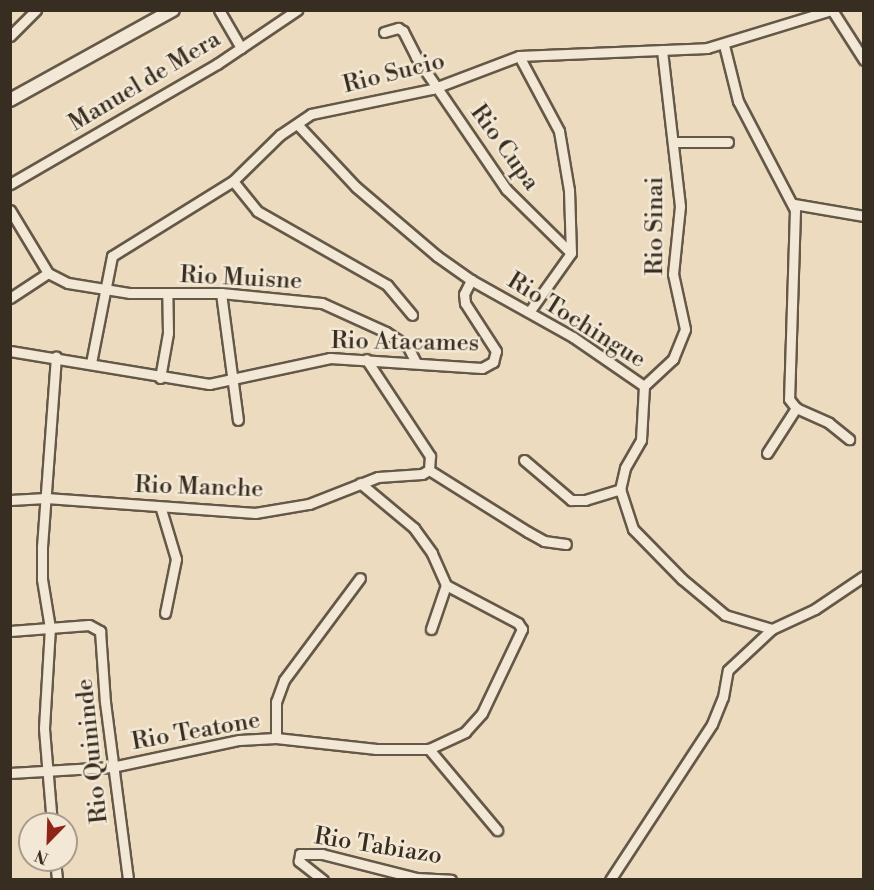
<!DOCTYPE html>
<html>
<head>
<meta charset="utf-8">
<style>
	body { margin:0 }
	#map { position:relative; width:874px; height:890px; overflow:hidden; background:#ecdbbe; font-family:"Libre Bodoni",serif }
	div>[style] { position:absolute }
	.roads { filter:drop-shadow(2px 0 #645848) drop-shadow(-2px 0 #645848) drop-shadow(0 2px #645848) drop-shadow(0 -2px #645848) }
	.minor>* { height:9px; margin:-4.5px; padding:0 4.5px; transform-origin:4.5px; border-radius:4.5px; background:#f3e8d5 }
	.tertiary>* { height:12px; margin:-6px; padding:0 6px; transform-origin:6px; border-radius:6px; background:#f3e8d5 }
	span { translate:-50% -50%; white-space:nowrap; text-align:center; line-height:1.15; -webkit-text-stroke:5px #f3e8d5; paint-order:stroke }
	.street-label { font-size:24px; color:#372d21 }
	.frame { position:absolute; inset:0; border:12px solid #372d21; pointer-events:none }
	.north { position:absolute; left:18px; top:812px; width:60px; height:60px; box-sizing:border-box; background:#f3e8d5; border:2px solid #a89d8d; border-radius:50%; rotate:203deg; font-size:16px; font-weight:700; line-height:24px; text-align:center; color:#372d21 }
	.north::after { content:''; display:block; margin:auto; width:21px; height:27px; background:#8f2418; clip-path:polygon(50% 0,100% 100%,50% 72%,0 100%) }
</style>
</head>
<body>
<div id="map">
	<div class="roads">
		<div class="minor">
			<i style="left:219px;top:10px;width:44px;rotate:59.9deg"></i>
			<i style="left:832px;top:10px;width:59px;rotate:57.4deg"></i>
			<i style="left:384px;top:32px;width:15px;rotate:-16deg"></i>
			<i style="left:398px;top:28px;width:6px;rotate:31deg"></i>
			<i style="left:403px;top:31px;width:29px;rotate:63deg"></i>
			<i style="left:416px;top:57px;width:160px;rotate:55.7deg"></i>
			<i style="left:506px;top:189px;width:91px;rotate:44.6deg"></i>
			<i style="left:10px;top:36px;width:37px;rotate:-45deg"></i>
			<i style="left:724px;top:45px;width:58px;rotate:76deg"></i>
			<i style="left:738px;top:101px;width:123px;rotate:62.4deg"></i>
			<i style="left:795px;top:210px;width:189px;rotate:91.8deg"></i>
			<i style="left:789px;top:399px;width:11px;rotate:52deg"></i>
			<i style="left:796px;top:408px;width:36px;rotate:24deg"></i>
			<i style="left:829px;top:423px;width:26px;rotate:39deg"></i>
			<i style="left:519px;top:56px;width:85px;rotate:61.9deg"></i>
			<i style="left:559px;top:131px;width:60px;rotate:80.4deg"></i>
			<i style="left:569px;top:190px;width:63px;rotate:88.2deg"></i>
			<i style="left:571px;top:253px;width:72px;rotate:125.4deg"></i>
			<i style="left:297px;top:124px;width:86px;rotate:46.9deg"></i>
			<i style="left:356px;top:187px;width:106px;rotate:40.4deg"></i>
			<i style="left:437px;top:256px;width:42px;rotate:35.2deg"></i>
			<i style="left:471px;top:280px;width:117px;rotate:29.2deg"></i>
			<i style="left:573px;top:337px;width:86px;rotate:34.6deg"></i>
			<i style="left:644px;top:386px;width:54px;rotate:93.2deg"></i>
			<i style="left:641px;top:440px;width:32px;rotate:120deg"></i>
			<i style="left:625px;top:468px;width:22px;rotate:103deg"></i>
			<i style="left:620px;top:489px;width:42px;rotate:72deg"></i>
			<i style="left:633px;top:529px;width:70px;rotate:45.6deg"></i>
			<i style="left:682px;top:579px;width:56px;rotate:39.9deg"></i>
			<i style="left:725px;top:615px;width:49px;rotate:16.6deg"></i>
			<i style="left:673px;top:142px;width:55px"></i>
			<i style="left:233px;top:181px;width:38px;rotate:51deg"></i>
			<i style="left:257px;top:211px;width:150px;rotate:29.6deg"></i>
			<i style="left:387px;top:285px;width:39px;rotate:50deg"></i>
			<i style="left:10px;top:184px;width:239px;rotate:-30.1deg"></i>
			<i style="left:217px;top:64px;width:97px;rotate:-34deg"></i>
			<i style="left:794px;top:204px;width:71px;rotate:9.7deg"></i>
			<i style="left:10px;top:210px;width:74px;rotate:58.9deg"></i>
			<i style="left:48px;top:273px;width:22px;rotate:27deg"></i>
			<i style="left:68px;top:283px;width:63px;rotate:9.2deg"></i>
			<i style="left:130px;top:293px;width:91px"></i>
			<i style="left:221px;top:293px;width:101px;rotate:5.7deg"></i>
			<i style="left:322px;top:303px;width:70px;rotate:24.4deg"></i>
			<i style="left:386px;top:332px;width:27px;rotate:34deg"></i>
			<i style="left:408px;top:347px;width:16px;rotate:63deg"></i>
			<i style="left:221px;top:293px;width:128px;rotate:82.4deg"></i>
			<i style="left:10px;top:298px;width:45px;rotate:-33.3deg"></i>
			<i style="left:10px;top:351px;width:202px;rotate:9.4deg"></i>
			<i style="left:209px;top:384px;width:124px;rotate:-12.1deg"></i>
			<i style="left:330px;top:358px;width:152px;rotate:3.8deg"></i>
			<i style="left:482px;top:368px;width:13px;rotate:-29deg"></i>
			<i style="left:493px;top:362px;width:11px;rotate:-75deg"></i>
			<i style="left:496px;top:351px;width:57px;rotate:-122.9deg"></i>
			<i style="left:465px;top:303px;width:9px;rotate:-96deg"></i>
			<i style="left:464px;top:294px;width:16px;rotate:-63deg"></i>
			<i style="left:91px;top:363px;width:109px;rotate:-78.9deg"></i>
			<i style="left:112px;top:256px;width:142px;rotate:-31.8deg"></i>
			<i style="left:233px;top:181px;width:66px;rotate:-44.4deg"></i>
			<i style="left:280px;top:135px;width:37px;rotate:-34deg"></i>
			<i style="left:311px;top:114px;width:124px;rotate:-11.7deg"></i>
			<i style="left:432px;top:89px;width:93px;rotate:-20.8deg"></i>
			<i style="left:519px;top:56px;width:188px;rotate:-2.4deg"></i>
			<i style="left:707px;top:48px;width:130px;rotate:-17deg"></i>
			<i style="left:160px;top:378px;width:46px;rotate:-79.9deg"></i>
			<i style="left:168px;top:333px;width:39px;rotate:-91deg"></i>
			<i style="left:644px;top:386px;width:40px;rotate:-43deg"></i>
			<i style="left:673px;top:359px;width:32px;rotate:-68deg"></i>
			<i style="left:685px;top:329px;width:56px;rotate:-102.3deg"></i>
			<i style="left:673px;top:274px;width:68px;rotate:-84.1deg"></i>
			<i style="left:680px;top:206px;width:157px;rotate:-96.6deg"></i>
			<i style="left:767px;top:453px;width:54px;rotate:-57.2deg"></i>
			<i style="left:524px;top:460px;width:62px;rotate:40.4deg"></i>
			<i style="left:571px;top:500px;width:14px"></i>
			<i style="left:585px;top:500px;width:37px;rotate:-17deg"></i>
			<i style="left:429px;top:470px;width:117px;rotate:32.1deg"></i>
			<i style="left:528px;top:532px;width:18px;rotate:29deg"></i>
			<i style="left:544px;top:541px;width:22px;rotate:8deg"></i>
			<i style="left:10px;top:500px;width:36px;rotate:-3deg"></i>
			<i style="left:46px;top:498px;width:210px;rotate:4.1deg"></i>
			<i style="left:255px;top:513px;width:55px;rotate:-9.5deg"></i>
			<i style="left:309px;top:504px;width:74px;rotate:-21.4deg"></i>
			<i style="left:378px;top:477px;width:44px;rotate:-3.9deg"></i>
			<i style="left:422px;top:474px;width:8px;rotate:-30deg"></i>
			<i style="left:429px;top:470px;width:14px;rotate:-86deg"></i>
			<i style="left:430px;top:456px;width:116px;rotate:-123.4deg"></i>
			<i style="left:161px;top:509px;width:52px;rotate:73.3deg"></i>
			<i style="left:176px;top:559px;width:55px;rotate:101.5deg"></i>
			<i style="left:431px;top:629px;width:46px;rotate:-71.2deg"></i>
			<i style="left:10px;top:631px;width:79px;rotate:-4.3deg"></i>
			<i style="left:89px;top:625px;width:13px;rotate:29deg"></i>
			<i style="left:100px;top:631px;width:71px;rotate:86deg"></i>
			<i style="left:105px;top:702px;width:179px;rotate:82.6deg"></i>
			<i style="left:276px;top:738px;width:36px;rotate:-90deg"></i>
			<i style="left:276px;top:702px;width:23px;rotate:-70deg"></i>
			<i style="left:284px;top:680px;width:127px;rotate:-53.3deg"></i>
			<i style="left:429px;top:749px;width:106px;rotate:50deg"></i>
			<i style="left:10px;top:773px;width:102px;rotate:-3.4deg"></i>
			<i style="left:112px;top:767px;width:130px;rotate:-12deg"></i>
			<i style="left:239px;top:740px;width:37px;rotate:-3deg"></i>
			<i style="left:276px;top:738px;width:101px;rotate:6.3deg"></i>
			<i style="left:376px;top:749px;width:53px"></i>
			<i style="left:429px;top:749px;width:40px;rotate:-25deg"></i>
			<i style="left:465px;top:732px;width:25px;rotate:-48deg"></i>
			<i style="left:482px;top:713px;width:93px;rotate:-64.5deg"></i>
			<i style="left:522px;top:629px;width:7px;rotate:-124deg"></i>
			<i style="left:518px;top:623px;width:81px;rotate:-152.2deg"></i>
			<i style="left:446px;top:585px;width:35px;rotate:-114deg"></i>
			<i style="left:432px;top:553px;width:31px;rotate:-126deg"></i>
			<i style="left:414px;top:528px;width:70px;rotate:-140.2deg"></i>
			<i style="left:52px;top:824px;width:96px;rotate:-94.8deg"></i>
			<i style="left:44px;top:728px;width:100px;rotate:-86.6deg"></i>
			<i style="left:50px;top:628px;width:50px;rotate:-99.3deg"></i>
			<i style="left:42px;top:579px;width:32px;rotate:-90deg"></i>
			<i style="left:42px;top:547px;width:191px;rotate:-85.8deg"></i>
			<i style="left:55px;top:860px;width:20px;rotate:84deg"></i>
			<i style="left:323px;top:880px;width:31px;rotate:-142deg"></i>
			<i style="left:299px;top:861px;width:7px;rotate:-82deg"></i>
			<i style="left:300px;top:854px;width:22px"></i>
			<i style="left:322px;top:854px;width:97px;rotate:14.3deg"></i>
			<i style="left:416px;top:878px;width:35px;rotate:3deg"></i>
			<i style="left:610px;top:880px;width:186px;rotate:-56.8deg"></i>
			<i style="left:712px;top:724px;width:29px;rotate:-68deg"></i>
			<i style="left:723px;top:697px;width:27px;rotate:-80deg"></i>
			<i style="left:728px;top:670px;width:60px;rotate:-43deg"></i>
			<i style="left:772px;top:629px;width:47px;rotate:-24.9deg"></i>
			<i style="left:815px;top:609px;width:59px;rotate:-34deg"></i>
		</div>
		<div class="tertiary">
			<i style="left:10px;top:100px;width:186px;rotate:-28.9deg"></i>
		</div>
	</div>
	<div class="street-label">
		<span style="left:394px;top:74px;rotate:-14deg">Rio Sucio</span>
		<span style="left:145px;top:82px;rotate:-31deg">Manuel de Mera</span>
		<span style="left:504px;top:148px;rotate:54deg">Rio Cupa</span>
		<span style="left:656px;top:226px;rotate:-90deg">Rio Sinai</span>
		<span style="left:241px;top:279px;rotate:3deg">Rio Muisne</span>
		<span style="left:576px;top:321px;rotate:32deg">Rio Tochingue</span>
		<span style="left:405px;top:343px;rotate:1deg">Rio Atacames</span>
		<span style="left:199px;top:488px;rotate:2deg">Rio Manche</span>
		<span style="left:196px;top:732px;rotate:-10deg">Rio Teatone</span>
		<span style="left:93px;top:751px;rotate:-96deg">Rio Quininde</span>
		<span style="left:378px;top:847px;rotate:9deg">Rio Tabiazo</span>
	</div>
	<div class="frame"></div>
	<div class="north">N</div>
</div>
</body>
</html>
